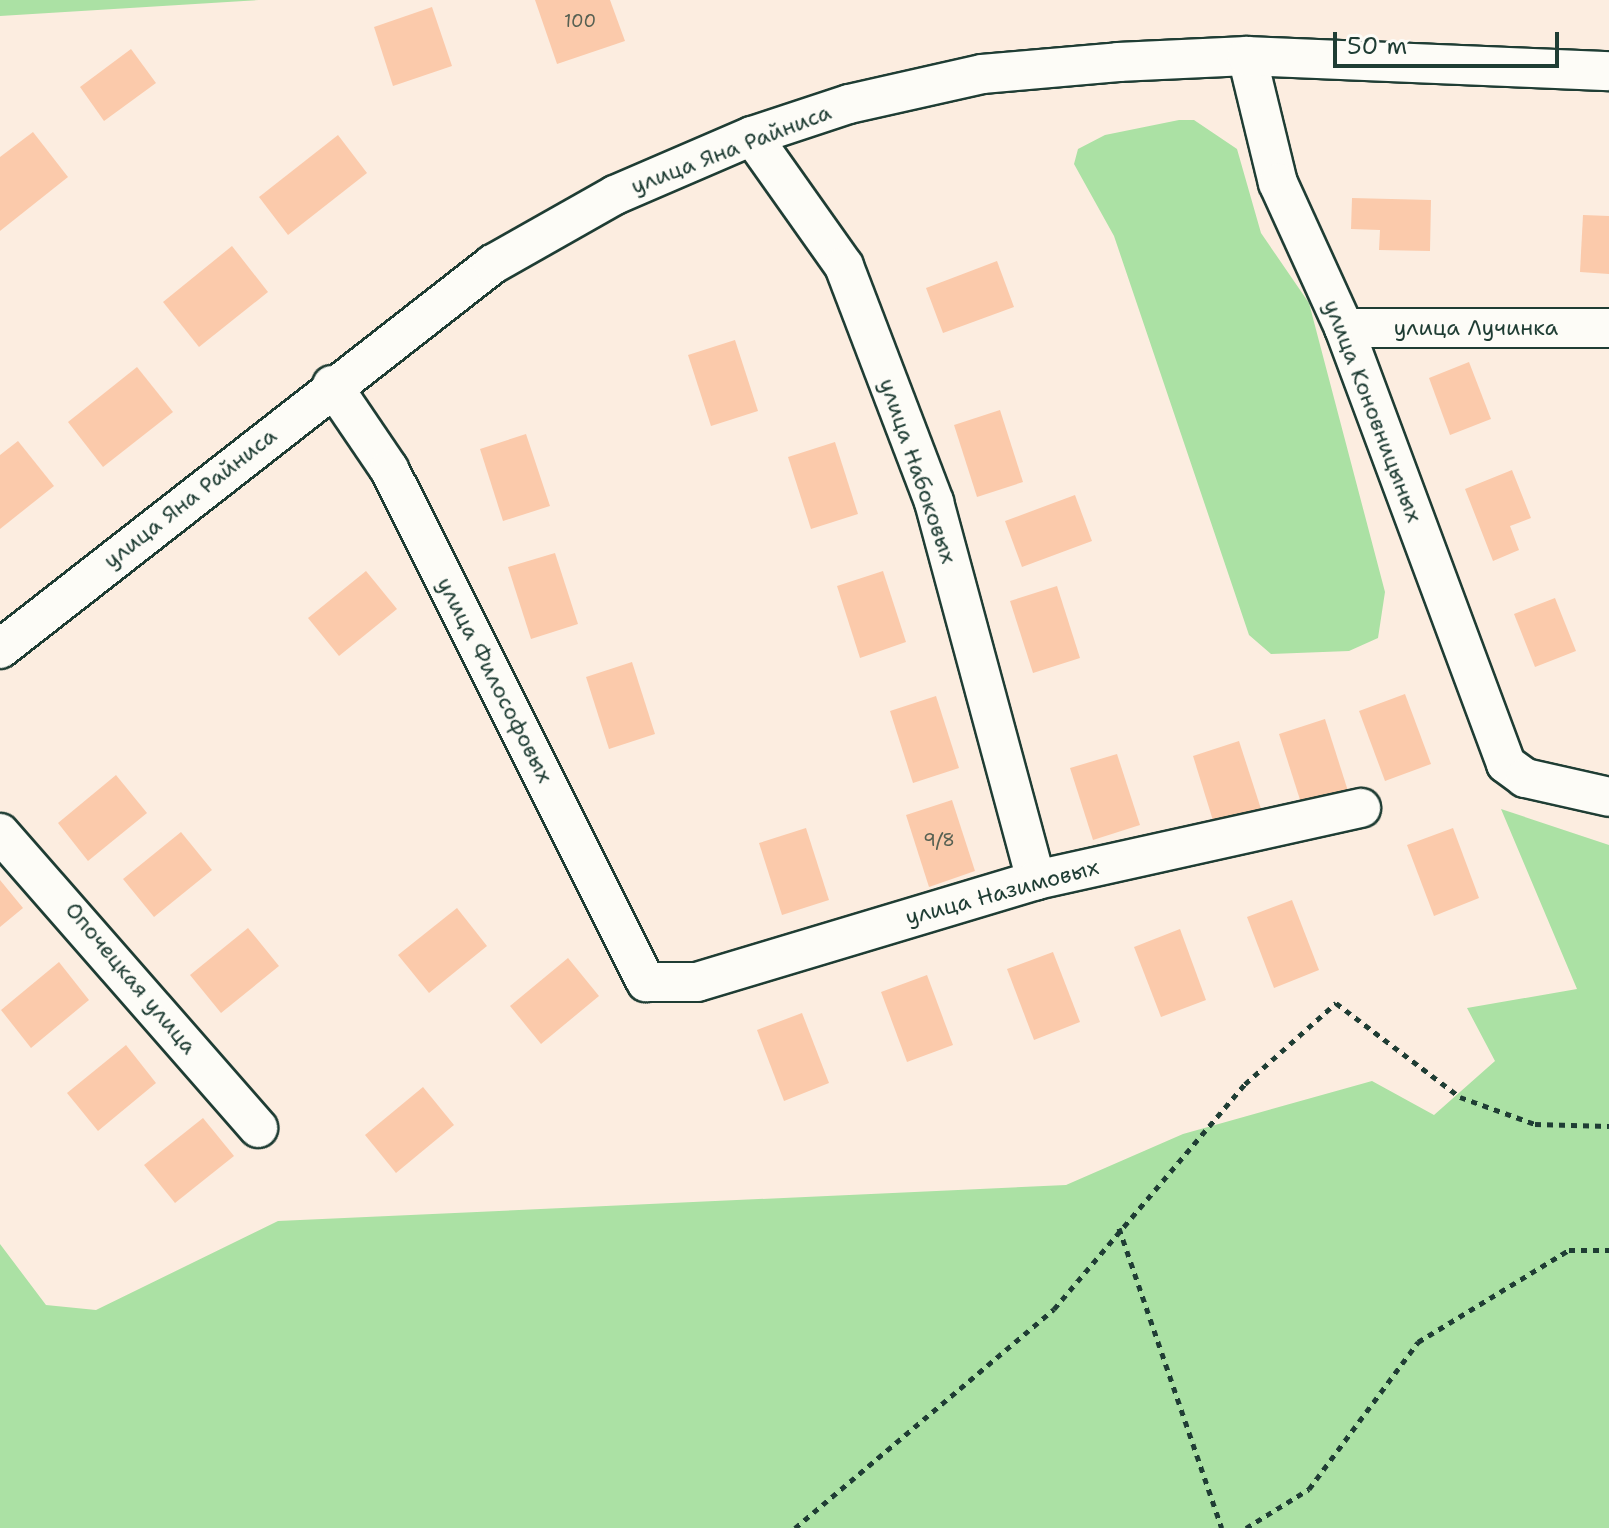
<!DOCTYPE html>
<html>
<head>
<meta charset="utf-8">
<style>
	body { margin:0 }
	#map { position:relative; width:1609px; height:1528px; overflow:hidden; background:#fcede0; font-family:"Shantell Sans",sans-serif }
	div>[style] { position:absolute }
	.green>* { inset:0; background:#abe1a4 }
	.building>* { inset:0; background:#fbcaab }
	.path>* { height:5px; margin-top:-2.5px; transform-origin:0; background:repeating-linear-gradient(90deg,#1f3d34 0 6px,transparent 0 12px) }
	.roads { filter:drop-shadow(2px 0 #1f3d34) drop-shadow(-2px 0 #1f3d34) drop-shadow(0 2px #1f3d34) drop-shadow(0 -2px #1f3d34) }
	.minor>* { height:38px; margin:-19px; padding:0 19px; transform-origin:19px; border-radius:19px; background:#fdfcf7 }
	span { translate:-50% -50%; white-space:nowrap; text-align:center; line-height:1.15; -webkit-text-stroke:6px #fdfcf7; paint-order:stroke }
	.number-label { font-size:18px; color:#566052 }
	.number-label span { -webkit-text-stroke-width:0 }
	.street-label { font-size:22px; color:#1f3d34 }
	.scale { position:absolute; left:1333px; top:32px; width:226px; height:36px; box-sizing:border-box; border:4px solid #1f3d34; border-top:0; padding-left:10px; font-size:24px; line-height:28px; white-space:nowrap; color:#1f3d34; -webkit-text-stroke:6px #fdfcf7; paint-order:stroke }
</style>
</head>
<body>
<div id="map">
	<div class="green">
		<i style="clip-path:polygon(0 0,259px 0,0 16px)"></i>
		<i style="clip-path:polygon(1179px 120px,1194px 120px,1237px 149px,1261px 233px,1309px 303px,1385px 592px,1378px 638px,1349px 651px,1271px 654px,1249px 635px,1114px 236px,1074px 164px,1078px 149px,1105px 135px)"></i>
		<i style="clip-path:polygon(1501px 809px,1609px 845px,1609px 1528px,0 1528px,0 1244px,46px 1305px,96px 1310px,278px 1221px,1066px 1185px,1183px 1134px,1372px 1081px,1434px 1115px,1495px 1061px,1467px 1008px,1577px 989px)"></i>
	</div>
	<div class="building">
		<i style="clip-path:polygon(535px 0,610px 0,625px 41px,557px 64px)"></i>
		<i style="clip-path:polygon(432px 7px,452px 66px,393px 86px,374px 27px)"></i>
		<i style="clip-path:polygon(131px 49px,156px 83px,104px 121px,80px 87px)"></i>
		<i style="clip-path:polygon(33px 132px,68px 177px,0 231px,0 157px)"></i>
		<i style="clip-path:polygon(338px 135px,367px 173px,288px 235px,259px 197px)"></i>
		<i style="clip-path:polygon(1352px 198px,1431px 200px,1430px 251px,1379px 250px,1380px 230px,1351px 229px)"></i>
		<i style="clip-path:polygon(1583px 215px,1609px 216px,1609px 274px,1580px 272px)"></i>
		<i style="clip-path:polygon(232px 246px,268px 292px,199px 347px,163px 302px)"></i>
		<i style="clip-path:polygon(997px 261px,1014px 307px,943px 333px,926px 288px)"></i>
		<i style="clip-path:polygon(735px 340px,758px 411px,711px 426px,688px 355px)"></i>
		<i style="clip-path:polygon(1469px 362px,1491px 419px,1450px 435px,1429px 378px)"></i>
		<i style="clip-path:polygon(137px 367px,173px 412px,103px 467px,68px 422px)"></i>
		<i style="clip-path:polygon(1000px 410px,1023px 482px,977px 497px,954px 425px)"></i>
		<i style="clip-path:polygon(526px 434px,550px 506px,503px 521px,480px 449px)"></i>
		<i style="clip-path:polygon(18px 441px,54px 486px,0 529px,0 455px)"></i>
		<i style="clip-path:polygon(835px 442px,858px 514px,811px 529px,788px 457px)"></i>
		<i style="clip-path:polygon(1512px 470px,1531px 518px,1510px 526px,1519px 550px,1493px 561px,1465px 489px)"></i>
		<i style="clip-path:polygon(1075px 495px,1092px 541px,1022px 567px,1005px 521px)"></i>
		<i style="clip-path:polygon(555px 553px,578px 624px,531px 639px,508px 567px)"></i>
		<i style="clip-path:polygon(366px 571px,397px 609px,339px 656px,308px 618px)"></i>
		<i style="clip-path:polygon(883px 571px,906px 642px,860px 658px,837px 586px)"></i>
		<i style="clip-path:polygon(1057px 586px,1080px 658px,1033px 673px,1010px 601px)"></i>
		<i style="clip-path:polygon(1555px 598px,1576px 651px,1535px 667px,1514px 614px)"></i>
		<i style="clip-path:polygon(632px 662px,655px 734px,609px 749px,586px 677px)"></i>
		<i style="clip-path:polygon(1405px 694px,1431px 764px,1385px 781px,1359px 711px)"></i>
		<i style="clip-path:polygon(936px 696px,959px 768px,913px 783px,890px 711px)"></i>
		<i style="clip-path:polygon(1325px 719px,1348px 791px,1302px 806px,1279px 734px)"></i>
		<i style="clip-path:polygon(1239px 741px,1262px 812px,1215px 827px,1193px 756px)"></i>
		<i style="clip-path:polygon(1117px 754px,1140px 825px,1093px 840px,1070px 768px)"></i>
		<i style="clip-path:polygon(116px 775px,147px 813px,88px 861px,58px 823px)"></i>
		<i style="clip-path:polygon(952px 800px,975px 871px,929px 887px,906px 815px)"></i>
		<i style="clip-path:polygon(806px 828px,829px 900px,782px 915px,759px 843px)"></i>
		<i style="clip-path:polygon(1453px 828px,1479px 898px,1434px 916px,1407px 845px)"></i>
		<i style="clip-path:polygon(181px 832px,212px 870px,154px 917px,123px 879px)"></i>
		<i style="clip-path:polygon(0 880px,23px 908px,0 927px)"></i>
		<i style="clip-path:polygon(1292px 900px,1319px 970px,1274px 988px,1247px 917px)"></i>
		<i style="clip-path:polygon(457px 908px,487px 946px,429px 993px,398px 955px)"></i>
		<i style="clip-path:polygon(248px 928px,279px 966px,221px 1013px,190px 975px)"></i>
		<i style="clip-path:polygon(1180px 929px,1206px 1000px,1161px 1017px,1134px 947px)"></i>
		<i style="clip-path:polygon(1053px 952px,1080px 1022px,1034px 1040px,1007px 969px)"></i>
		<i style="clip-path:polygon(568px 958px,599px 996px,541px 1044px,510px 1006px)"></i>
		<i style="clip-path:polygon(59px 962px,89px 1000px,31px 1048px,1px 1010px)"></i>
		<i style="clip-path:polygon(927px 975px,953px 1045px,907px 1062px,881px 992px)"></i>
		<i style="clip-path:polygon(802px 1013px,829px 1083px,784px 1101px,757px 1030px)"></i>
		<i style="clip-path:polygon(126px 1045px,156px 1083px,98px 1131px,67px 1093px)"></i>
		<i style="clip-path:polygon(423px 1087px,454px 1125px,396px 1173px,365px 1135px)"></i>
		<i style="clip-path:polygon(203px 1118px,234px 1156px,175px 1203px,144px 1165px)"></i>
	</div>
	<div class="path">
		<i style="left:1119px;top:1228px;width:317px;rotate:71.1deg"></i>
		<i style="left:795px;top:1528px;width:339px;rotate:-40.2deg"></i>
		<i style="left:1054px;top:1309px;width:295px;rotate:-49.7deg"></i>
		<i style="left:1245px;top:1084px;width:122px;rotate:-41.7deg"></i>
		<i style="left:1336px;top:1003px;width:156px;rotate:37.2deg"></i>
		<i style="left:1460px;top:1097px;width:80px;rotate:19.8deg"></i>
		<i style="left:1535px;top:1124px;width:74px;rotate:1.5deg"></i>
		<i style="left:1246px;top:1528px;width:74px;rotate:-31.8deg"></i>
		<i style="left:1309px;top:1489px;width:183px;rotate:-53.4deg"></i>
		<i style="left:1418px;top:1342px;width:177px;rotate:-31.4deg"></i>
		<i style="left:1569px;top:1250px;width:40px"></i>
	</div>
	<div class="roads">
		<div class="minor">
			<i style="left:1247px;top:56px;width:131px;rotate:76.3deg"></i>
			<i style="left:1278px;top:183px;width:159px;rotate:65.5deg"></i>
			<i style="left:1344px;top:328px;width:465px;rotate:69.6deg"></i>
			<i style="left:1506px;top:764px;width:24px;rotate:36deg"></i>
			<i style="left:1525px;top:778px;width:86px;rotate:12.7deg"></i>
			<i style="left:752px;top:136px;width:159px;rotate:54.7deg"></i>
			<i style="left:844px;top:266px;width:253px;rotate:69.1deg"></i>
			<i style="left:934px;top:502px;width:392px;rotate:74.9deg"></i>
			<i style="left:1344px;top:328px;width:265px"></i>
			<i style="left:332px;top:385px;width:102px;rotate:55.8deg"></i>
			<i style="left:389px;top:469px;width:574px;rotate:63.39deg"></i>
			<i style="left:646px;top:982px;width:51px"></i>
			<i style="left:697px;top:982px;width:354px;rotate:-16.7deg"></i>
			<i style="left:1036px;top:880px;width:333px;rotate:-12.5deg"></i>
			<i style="left:0;top:649px;width:626px;rotate:-37.99deg"></i>
			<i style="left:493px;top:264px;width:140px;rotate:-29.5deg"></i>
			<i style="left:615px;top:195px;width:149px;rotate:-23.3deg"></i>
			<i style="left:752px;top:136px;width:102px;rotate:-18.3deg"></i>
			<i style="left:849px;top:104px;width:136px;rotate:-12.7deg"></i>
			<i style="left:982px;top:74px;width:137px;rotate:-5deg"></i>
			<i style="left:1118px;top:62px;width:129px;rotate:-2.7deg"></i>
			<i style="left:1247px;top:56px;width:362px;rotate:2.4deg"></i>
			<i style="left:0;top:833px;width:392px;rotate:48.8deg"></i>
		</div>
	</div>
	<div class="number-label">
		<span style="left:580px;top:21px">100</span>
		<span style="left:939px;top:840px">9/8</span>
	</div>
	<div class="street-label">
		<span style="left:731px;top:149px;rotate:-21deg">улица Яна Райниса</span>
		<span style="left:1476px;top:328px">улица Лучинка</span>
		<span style="left:1373px;top:411px;rotate:69deg">улица Коновницыных</span>
		<span style="left:918px;top:471px;rotate:71deg">улица Набоковых</span>
		<span style="left:190px;top:498px;rotate:-38deg">улица Яна Райниса</span>
		<span style="left:495px;top:680px;rotate:63deg">улица Философовых</span>
		<span style="left:1002px;top:892px;rotate:-15deg">улица Назимовых</span>
		<span style="left:131px;top:978px;rotate:50deg">Опочецкая улица</span>
	</div>
	<div class="scale">50 m</div>
</div>
</body>
</html>
